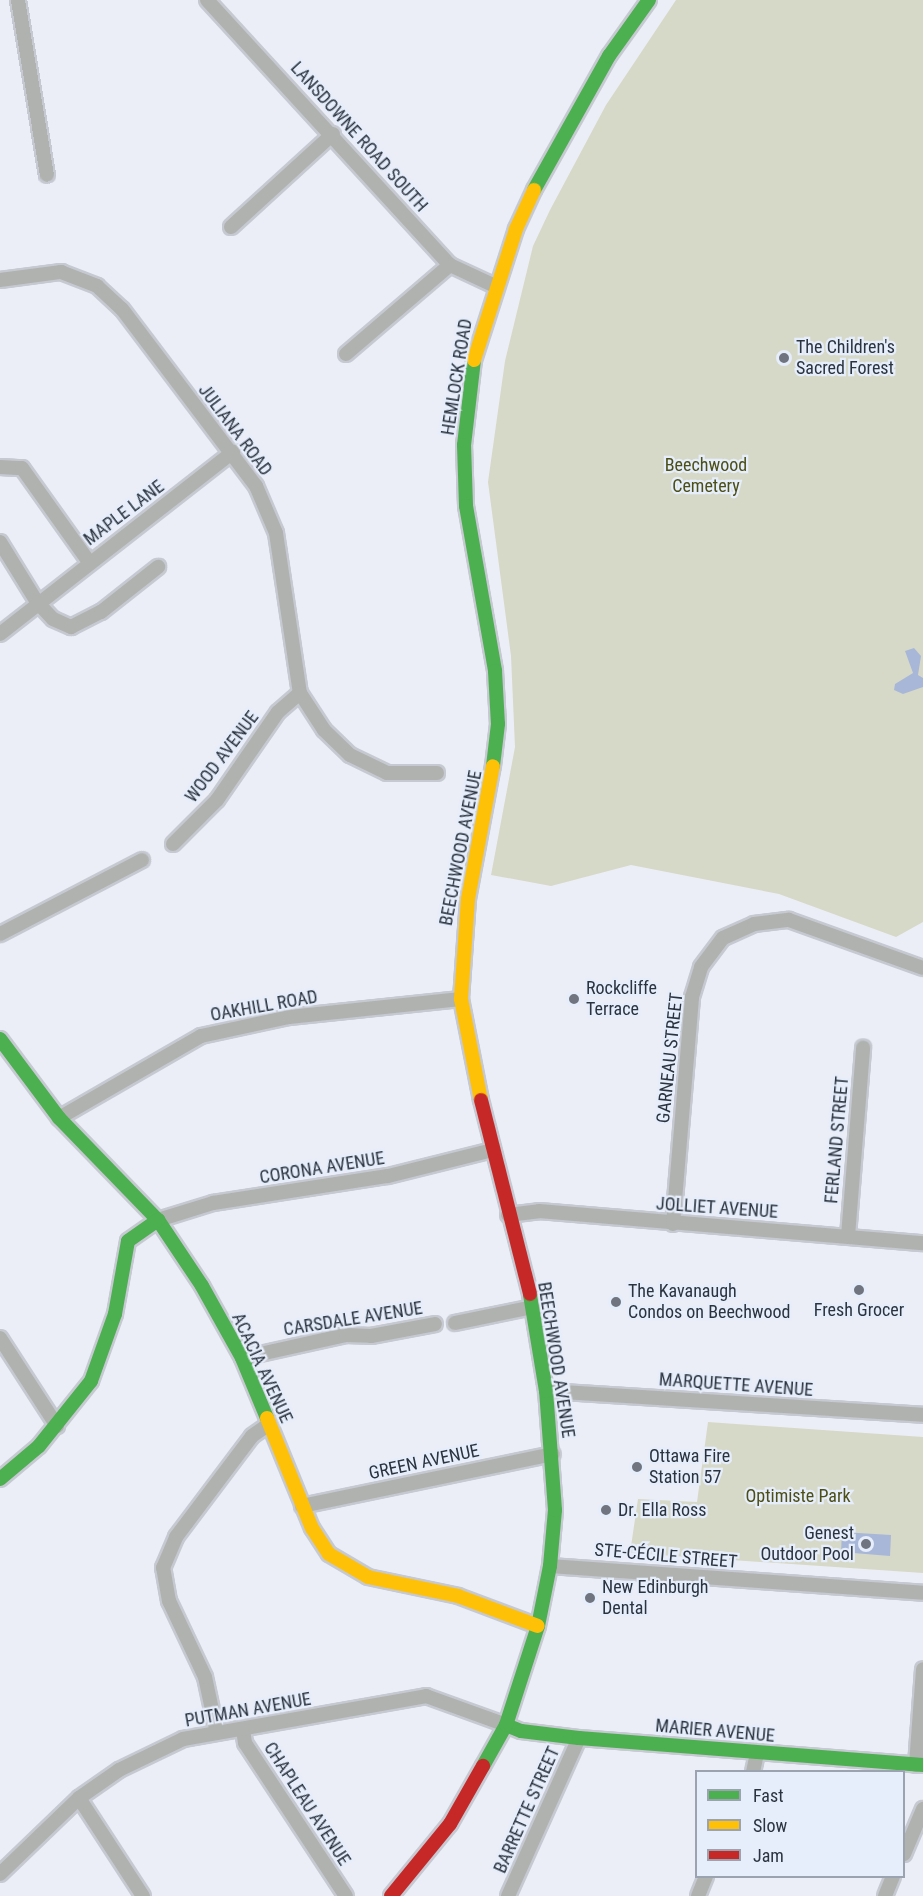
<!DOCTYPE html>
<html>
<head>
<meta charset="utf-8">
<style>
	body { margin:0 }
	#map { position:relative; width:923px; height:1896px; overflow:hidden; background:#ebeef6; font-family:"Roboto Condensed",sans-serif }
	div>[style] { position:absolute }
	.green>* { inset:0; background:#d6d9c7 }
	.water>* { inset:0; background:#a8b7d8 }
	.roads { filter:drop-shadow(2px 0 #c6c9d1) drop-shadow(-2px 0 #c6c9d1) drop-shadow(0 2px #c6c9d1) drop-shadow(0 -2px #c6c9d1) }
	.street>* { height:14px; margin:-7px; padding:0 7px; transform-origin:7px; border-radius:7px; background:#b0b2af }
	.fast>* { height:14px; margin:-7px; padding:0 7px; transform-origin:7px; border-radius:7px; background:#4caf50 }
	.slow>* { height:14px; margin:-7px; padding:0 7px; transform-origin:7px; border-radius:7px; background:#ffc107 }
	.jam>* { height:14px; margin:-7px; padding:0 7px; transform-origin:7px; border-radius:7px; background:#c62828 }
	.dots>* { width:16px; height:16px; translate:-50% -50%; box-sizing:border-box; border:3px solid #e6edfb; border-radius:50% }
	span { translate:-50% -50%; white-space:nowrap; text-align:center; line-height:1.15; -webkit-text-stroke:4.5px #e6edfb; paint-order:stroke }
	.street-label { font-size:18px; color:#2c3340 }
	.poi-label { font-size:18px; color:#2c3340 }
	.left { translate:0 -50%; text-align:left }
	.right { translate:-100% -50%; text-align:right }
	.park-label { font-size:18px; color:#4c4f15 }
	.legend { position:absolute; left:695px; top:1770px; width:210px; height:108px; box-sizing:border-box; background:#e6edfb; border:2px solid #9ca3b0; margin:0; padding:8px 10px; list-style:none; font-size:18px; color:#2c3340 }
	.legend li { display:flex; align-items:center; gap:12px; height:30px }
	.legend b { width:30px; border:2px solid #9ca3b0 }
</style>
</head>
<body>
<div id="map">
	<div class="green">
		<i style="clip-path:polygon(676px 0,923px 0,923px 922px,896px 937px,779px 894px,631px 865px,551px 886px,491px 875px,515px 747px,511px 656px,488px 482px,505px 361px,533px 246px,550px 210px,606px 105px)"></i>
		<i style="clip-path:polygon(708px 1422px,923px 1437px,923px 1573px,630px 1553px,638px 1499px,697px 1502px)"></i>
	</div>
	<div class="water">
		<i style="clip-path:polygon(914px 648px,921px 656px,918px 675px,923px 678px,923px 687px,903px 694px,894px 690px,895px 684px,913px 673px,905px 651px)"></i>
		<i style="clip-path:polygon(842px 1532px,891px 1535px,890px 1556px,841px 1552px)"></i>
	</div>
	<div class="roads">
		<div class="street">
			<i style="left:18px;top:0;width:177px;rotate:80.6deg"></i>
			<i style="left:207px;top:0;width:360px;rotate:47.5deg"></i>
			<i style="left:450px;top:265px;width:47px;rotate:24.9deg"></i>
			<i style="left:231px;top:227px;width:138px;rotate:-42.4deg"></i>
			<i style="left:0;top:280px;width:62px;rotate:-7.5deg"></i>
			<i style="left:61px;top:272px;width:39px;rotate:21deg"></i>
			<i style="left:97px;top:286px;width:34px;rotate:43deg"></i>
			<i style="left:122px;top:309px;width:222px;rotate:52.9deg"></i>
			<i style="left:256px;top:486px;width:51px;rotate:66.9deg"></i>
			<i style="left:276px;top:533px;width:162px;rotate:81.5deg"></i>
			<i style="left:300px;top:693px;width:44px;rotate:57deg"></i>
			<i style="left:324px;top:730px;width:36px;rotate:44deg"></i>
			<i style="left:350px;top:755px;width:41px;rotate:25.9deg"></i>
			<i style="left:387px;top:773px;width:50px"></i>
			<i style="left:346px;top:354px;width:137px;rotate:-40.6deg"></i>
			<i style="left:0;top:467px;width:22px;rotate:3deg"></i>
			<i style="left:22px;top:468px;width:115px;rotate:54.5deg"></i>
			<i style="left:0;top:542px;width:70px;rotate:58.3deg"></i>
			<i style="left:37px;top:602px;width:23px;rotate:47deg"></i>
			<i style="left:53px;top:619px;width:20px;rotate:24deg"></i>
			<i style="left:71px;top:627px;width:34px;rotate:-27deg"></i>
			<i style="left:101px;top:612px;width:73px;rotate:-38.3deg"></i>
			<i style="left:0;top:634px;width:296px;rotate:-38deg"></i>
			<i style="left:173px;top:844px;width:62px;rotate:-45deg"></i>
			<i style="left:217px;top:800px;width:107px;rotate:-55.3deg"></i>
			<i style="left:278px;top:712px;width:29px;rotate:-41deg"></i>
			<i style="left:0;top:934px;width:160px;rotate:-27.5deg"></i>
			<i style="left:59px;top:1118px;width:164px;rotate:-30deg"></i>
			<i style="left:201px;top:1036px;width:90px;rotate:-12.2deg"></i>
			<i style="left:289px;top:1017px;width:173px;rotate:-6deg"></i>
			<i style="left:508px;top:1215px;width:31px;rotate:-7deg"></i>
			<i style="left:539px;top:1211px;width:385px;rotate:4.8deg"></i>
			<i style="left:158px;top:1220px;width:58px;rotate:-17.2deg"></i>
			<i style="left:213px;top:1203px;width:177px;rotate:-8.8deg"></i>
			<i style="left:388px;top:1176px;width:107px;rotate:-14deg"></i>
			<i style="left:673px;top:1224px;width:228px;rotate:-85.2deg"></i>
			<i style="left:692px;top:997px;width:31px;rotate:-73deg"></i>
			<i style="left:701px;top:967px;width:36px;rotate:-53deg"></i>
			<i style="left:723px;top:938px;width:34px;rotate:-24deg"></i>
			<i style="left:754px;top:924px;width:35px;rotate:-7deg"></i>
			<i style="left:789px;top:920px;width:142px;rotate:19.7deg"></i>
			<i style="left:848px;top:1236px;width:189px;rotate:-85.4deg"></i>
			<i style="left:455px;top:1323px;width:80px;rotate:-11.6deg"></i>
			<i style="left:0;top:1338px;width:105px;rotate:57.1deg"></i>
			<i style="left:242px;top:1358px;width:107px;rotate:-12.5deg"></i>
			<i style="left:346px;top:1335px;width:25px;rotate:2deg"></i>
			<i style="left:371px;top:1336px;width:65px;rotate:-10.6deg"></i>
			<i style="left:546px;top:1391px;width:378px;rotate:3.6deg"></i>
			<i style="left:302px;top:1506px;width:256px;rotate:-11.7deg"></i>
			<i style="left:550px;top:1566px;width:374px;rotate:4.1deg"></i>
			<i style="left:243px;top:1730px;width:13px;rotate:81deg"></i>
			<i style="left:245px;top:1743px;width:183px;rotate:56.6deg"></i>
			<i style="left:217px;top:1733px;width:57px;rotate:-102.1deg"></i>
			<i style="left:205px;top:1677px;width:84px;rotate:-115.3deg"></i>
			<i style="left:169px;top:1601px;width:34px;rotate:-100deg"></i>
			<i style="left:163px;top:1568px;width:34px;rotate:-67deg"></i>
			<i style="left:176px;top:1537px;width:126px;rotate:-53deg"></i>
			<i style="left:252px;top:1436px;width:21px;rotate:-35deg"></i>
			<i style="left:916px;top:1765px;width:96px;rotate:-85.8deg"></i>
			<i style="left:753px;top:1772px;width:19px;rotate:-78deg"></i>
			<i style="left:79px;top:1798px;width:117px;rotate:56.9deg"></i>
			<i style="left:904px;top:1854px;width:49px;rotate:-67.1deg"></i>
			<i style="left:0;top:1874px;width:110px;rotate:-43.9deg"></i>
			<i style="left:79px;top:1798px;width:49px;rotate:-35deg"></i>
			<i style="left:119px;top:1770px;width:71px;rotate:-25.8deg"></i>
			<i style="left:183px;top:1739px;width:247px;rotate:-10deg"></i>
			<i style="left:426px;top:1696px;width:85px;rotate:19.9deg"></i>
			<i style="left:508px;top:1896px;width:173px;rotate:-65.8deg"></i>
			<i style="left:698px;top:1896px;width:22px;rotate:-68deg"></i>
			<i style="left:885px;top:1896px;width:22px;rotate:-68deg"></i>
		</div>
		<div class="fast">
			<i style="left:534px;top:190px;width:154px;rotate:-60.8deg"></i>
			<i style="left:609px;top:56px;width:69px;rotate:-54.5deg"></i>
			<i style="left:474px;top:360px;width:86px;rotate:96.7deg"></i>
			<i style="left:464px;top:445px;width:61px;rotate:88.1deg"></i>
			<i style="left:466px;top:506px;width:168px;rotate:80deg"></i>
			<i style="left:495px;top:671px;width:53px;rotate:86.8deg"></i>
			<i style="left:498px;top:724px;width:42px;rotate:96.8deg"></i>
			<i style="left:0;top:1039px;width:99px;rotate:53.2deg"></i>
			<i style="left:59px;top:1118px;width:142px;rotate:45.9deg"></i>
			<i style="left:158px;top:1220px;width:79px;rotate:56.3deg"></i>
			<i style="left:202px;top:1286px;width:82px;rotate:60.9deg"></i>
			<i style="left:242px;top:1358px;width:65px;rotate:67.4deg"></i>
			<i style="left:0;top:1479px;width:51px;rotate:-40.2deg"></i>
			<i style="left:39px;top:1446px;width:83px;rotate:-51.3deg"></i>
			<i style="left:91px;top:1381px;width:71px;rotate:-70.3deg"></i>
			<i style="left:115px;top:1314px;width:74px;rotate:-79.9deg"></i>
			<i style="left:128px;top:1241px;width:37px;rotate:-35deg"></i>
			<i style="left:506px;top:1725px;width:16px;rotate:22deg"></i>
			<i style="left:521px;top:1731px;width:58px;rotate:6.9deg"></i>
			<i style="left:579px;top:1738px;width:345px;rotate:4.5deg"></i>
			<i style="left:483px;top:1766px;width:47px;rotate:-60.7deg"></i>
			<i style="left:506px;top:1725px;width:104px;rotate:-72.1deg"></i>
			<i style="left:538px;top:1626px;width:61px;rotate:-78.7deg"></i>
			<i style="left:550px;top:1566px;width:56px;rotate:-84.9deg"></i>
			<i style="left:555px;top:1510px;width:119px;rotate:-94.3deg"></i>
			<i style="left:546px;top:1391px;width:98px;rotate:-99.4deg"></i>
		</div>
		<div class="slow">
			<i style="left:474px;top:360px;width:138px;rotate:-72.2deg"></i>
			<i style="left:516px;top:229px;width:43px;rotate:-65.2deg"></i>
			<i style="left:481px;top:1100px;width:103px;rotate:-101.2deg"></i>
			<i style="left:461px;top:999px;width:100px;rotate:-86deg"></i>
			<i style="left:468px;top:899px;width:135px;rotate:-79.4deg"></i>
			<i style="left:267px;top:1418px;width:119px;rotate:67.8deg"></i>
			<i style="left:312px;top:1528px;width:31px;rotate:57deg"></i>
			<i style="left:329px;top:1554px;width:45px;rotate:30.5deg"></i>
			<i style="left:368px;top:1577px;width:92px;rotate:11.9deg"></i>
			<i style="left:458px;top:1596px;width:85px;rotate:20.6deg"></i>
		</div>
		<div class="jam">
			<i style="left:481px;top:1100px;width:200px;rotate:75.8deg"></i>
			<i style="left:391px;top:1896px;width:93px;rotate:-50.7deg"></i>
			<i style="left:450px;top:1824px;width:67px;rotate:-60.4deg"></i>
		</div>
	</div>
	<div class="dots">
		<i style="left:784px;top:358px;background:#6f7480"></i>
		<i style="left:574px;top:999px;background:#6f7480"></i>
		<i style="left:859px;top:1290px;background:#6f7480"></i>
		<i style="left:616px;top:1302px;background:#6f7480"></i>
		<i style="left:637px;top:1467px;background:#6f7480"></i>
		<i style="left:606px;top:1510px;background:#6f7480"></i>
		<i style="left:866px;top:1544px;background:#6f7480"></i>
		<i style="left:590px;top:1598px;background:#6f7480"></i>
	</div>
	<div class="street-label">
		<span style="left:359px;top:137px;rotate:48deg">LANSDOWNE ROAD SOUTH</span>
		<span style="left:457px;top:377px;rotate:-81deg">HEMLOCK ROAD</span>
		<span style="left:235px;top:430px;rotate:53deg">JULIANA ROAD</span>
		<span style="left:124px;top:513px;rotate:-37deg">MAPLE LANE</span>
		<span style="left:222px;top:757px;rotate:-53deg">WOOD AVENUE</span>
		<span style="left:461px;top:848px;rotate:-79deg">BEECHWOOD AVENUE</span>
		<span style="left:264px;top:1006px;rotate:-10deg">OAKHILL ROAD</span>
		<span style="left:670px;top:1058px;rotate:-84deg">GARNEAU STREET</span>
		<span style="left:837px;top:1140px;rotate:-85deg">FERLAND STREET</span>
		<span style="left:322px;top:1168px;rotate:-9deg">CORONA AVENUE</span>
		<span style="left:717px;top:1208px;rotate:4deg">JOLLIET AVENUE</span>
		<span style="left:353px;top:1319px;rotate:-9deg">CARSDALE AVENUE</span>
		<span style="left:556px;top:1360px;rotate:81deg">BEECHWOOD AVENUE</span>
		<span style="left:262px;top:1368px;rotate:65deg">ACACIA AVENUE</span>
		<span style="left:736px;top:1385px;rotate:4deg">MARQUETTE AVENUE</span>
		<span style="left:424px;top:1462px;rotate:-12deg">GREEN AVENUE</span>
		<span style="left:666px;top:1556px;rotate:5deg">STE-CÉCILE STREET</span>
		<span style="left:248px;top:1710px;rotate:-10deg">PUTMAN AVENUE</span>
		<span style="left:715px;top:1731px;rotate:5deg">MARIER AVENUE</span>
		<span style="left:307px;top:1804px;rotate:57deg">CHAPLEAU AVENUE</span>
		<span style="left:527px;top:1810px;rotate:-66deg">BARRETTE STREET</span>
	</div>
	<div class="poi-label">
		<span class="left" style="left:796px;top:358px">The Children's<br>Sacred Forest</span>
		<span class="left" style="left:586px;top:999px">Rockcliffe<br>Terrace</span>
		<span class="left" style="left:628px;top:1302px">The Kavanaugh<br>Condos on Beechwood</span>
		<span style="left:859px;top:1310px">Fresh Grocer</span>
		<span class="left" style="left:649px;top:1467px">Ottawa Fire<br>Station 57</span>
		<span class="left" style="left:618px;top:1510px">Dr. Ella Ross</span>
		<span class="right" style="left:854px;top:1544px">Genest<br>Outdoor Pool</span>
		<span class="left" style="left:602px;top:1598px">New Edinburgh<br>Dental</span>
	</div>
	<div class="park-label">
		<span style="left:706px;top:476px">Beechwood<br>Cemetery</span>
		<span style="left:798px;top:1496px">Optimiste Park</span>
	</div>
	<ul class="legend">
	<li><b style="height:8px;background:#4caf50"></b>Fast</li>
	<li><b style="height:8px;background:#ffc107"></b>Slow</li>
	<li><b style="height:8px;background:#c62828"></b>Jam</li>
	</ul>
</div>
</body>
</html>
